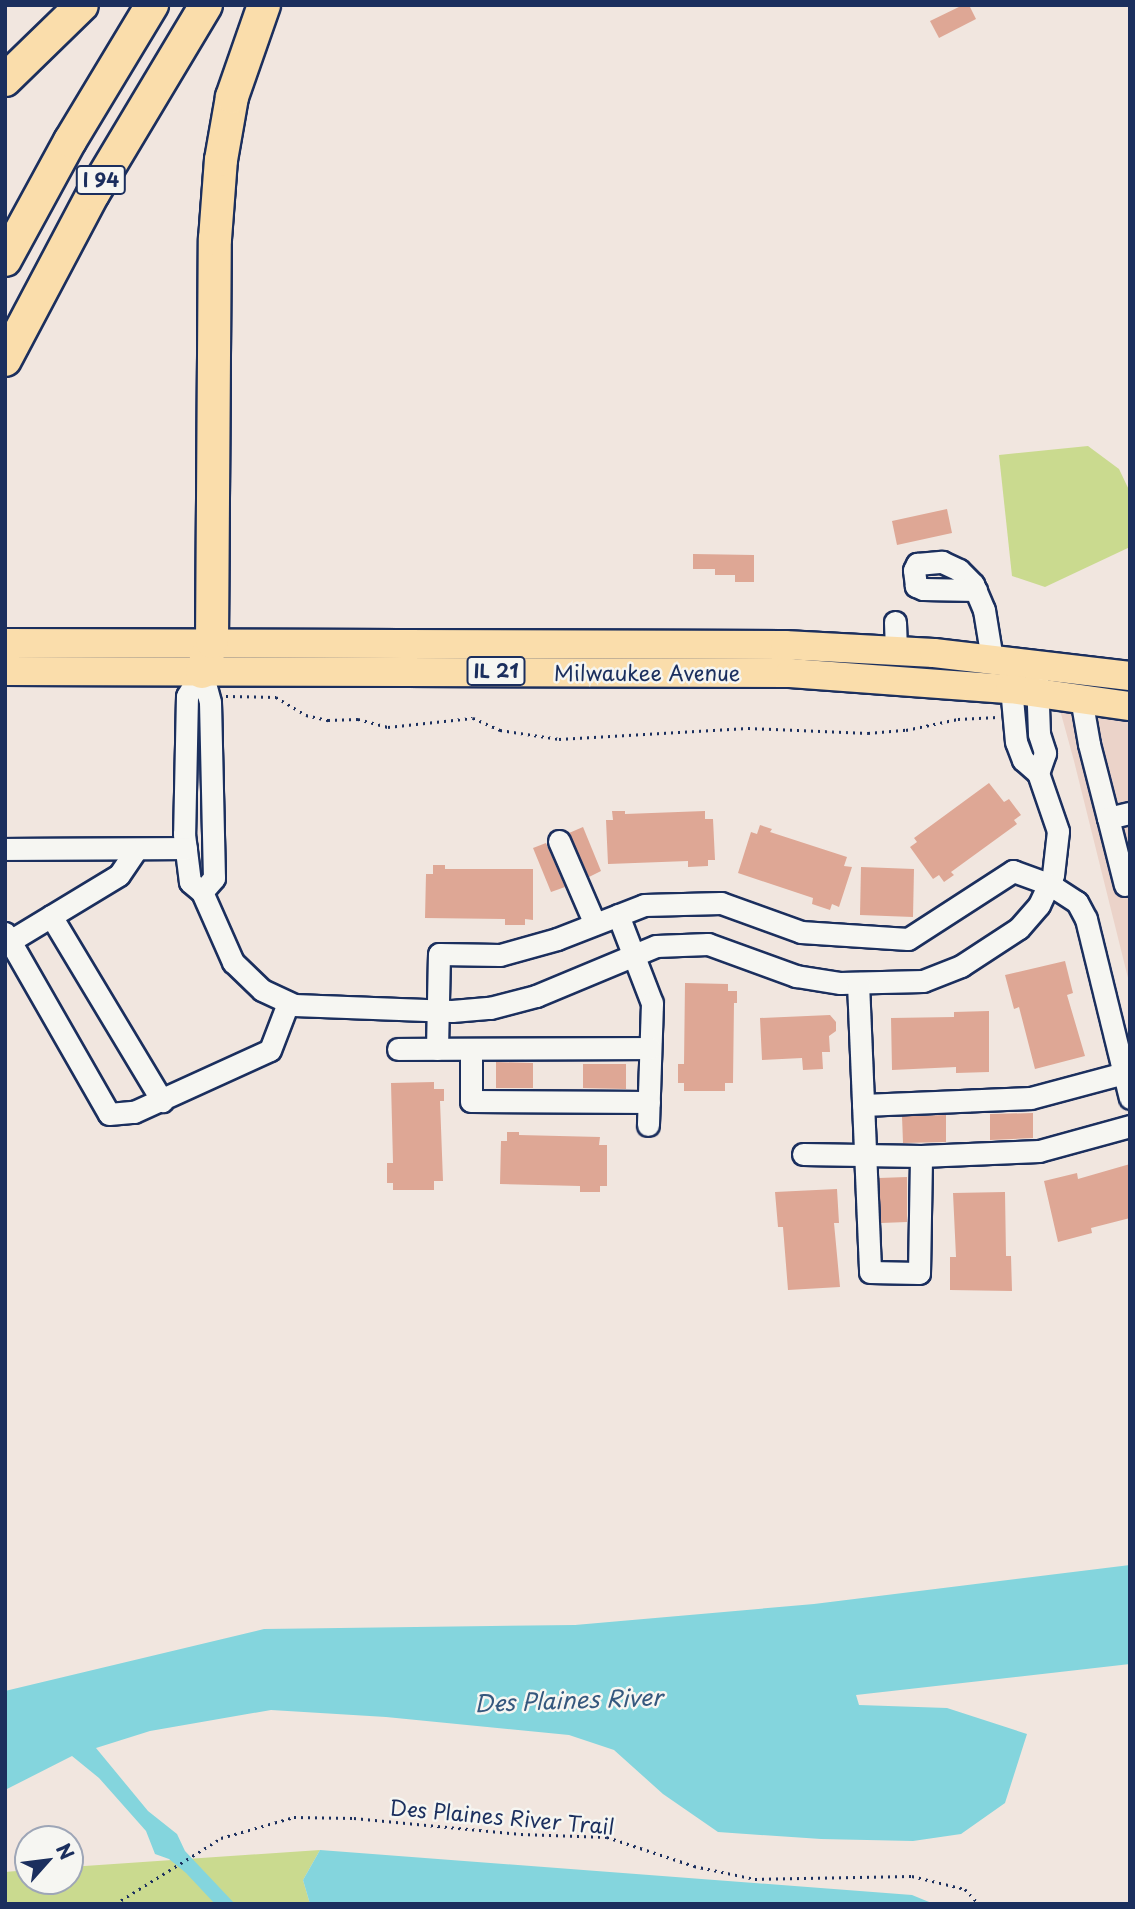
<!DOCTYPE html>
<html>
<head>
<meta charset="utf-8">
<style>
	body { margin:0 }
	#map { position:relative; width:1135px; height:1909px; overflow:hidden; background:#f1e6df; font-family:"Playpen Sans",sans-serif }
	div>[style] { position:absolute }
	.built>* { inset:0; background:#ebd3c9 }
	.green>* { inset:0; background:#cada8f }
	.water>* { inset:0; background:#84d5dd }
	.building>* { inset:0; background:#dea795 }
	.path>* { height:2.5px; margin-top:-1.25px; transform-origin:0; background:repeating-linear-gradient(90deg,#1b2f5e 0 2px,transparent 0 7px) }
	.roads { filter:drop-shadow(2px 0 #1b2f5e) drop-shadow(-2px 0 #1b2f5e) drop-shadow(0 2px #1b2f5e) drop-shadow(0 -2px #1b2f5e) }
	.minor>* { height:21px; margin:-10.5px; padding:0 10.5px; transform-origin:10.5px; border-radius:10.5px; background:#f6f6f2 }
	.major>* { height:28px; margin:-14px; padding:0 14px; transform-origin:14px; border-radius:14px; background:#faddab }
	.highway>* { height:32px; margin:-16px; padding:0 16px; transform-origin:16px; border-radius:16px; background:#faddab }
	span { translate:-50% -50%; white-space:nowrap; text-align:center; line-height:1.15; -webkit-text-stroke:5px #f6f6f2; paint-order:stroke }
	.shield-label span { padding:2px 5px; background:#f6f6f2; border:2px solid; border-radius:5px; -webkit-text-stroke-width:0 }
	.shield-label { font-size:19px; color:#1b2f5e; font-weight:700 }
	.street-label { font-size:21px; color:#1b2f5e }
	.water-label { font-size:23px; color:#35587e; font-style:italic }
	.frame { position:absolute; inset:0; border:7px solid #1b2f5e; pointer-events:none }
	.north { position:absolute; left:14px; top:1825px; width:70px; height:70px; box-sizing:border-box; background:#f6f6f2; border:2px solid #9ea6b7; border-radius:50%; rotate:62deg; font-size:19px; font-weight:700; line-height:28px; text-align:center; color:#1b2f5e }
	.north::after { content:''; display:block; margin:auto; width:24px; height:32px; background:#1b2f5e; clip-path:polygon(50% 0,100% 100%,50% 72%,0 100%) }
</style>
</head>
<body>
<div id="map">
	<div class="built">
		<i style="clip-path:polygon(1060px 710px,1130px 716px,1130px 986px,1074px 761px)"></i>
	</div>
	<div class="green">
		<i style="clip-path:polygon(1088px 446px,1119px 469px,1130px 492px,1130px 547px,1045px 587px,1012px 576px,999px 455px)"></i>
		<i style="clip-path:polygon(320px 1850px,303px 1880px,310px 1904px,5px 1904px,5px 1872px,28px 1870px,28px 1881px,70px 1881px,70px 1867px)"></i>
	</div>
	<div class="water">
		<i style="clip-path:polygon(1130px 1565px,1130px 1664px,856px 1695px,859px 1705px,947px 1708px,1027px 1734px,1005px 1803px,961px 1834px,913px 1841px,821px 1839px,718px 1832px,663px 1794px,614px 1750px,569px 1735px,386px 1717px,271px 1710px,150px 1731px,96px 1748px,148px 1811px,177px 1834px,185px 1851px,235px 1904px,215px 1904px,186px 1873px,169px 1859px,155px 1854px,146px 1831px,99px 1778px,72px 1756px,5px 1790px,5px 1691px,264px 1629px,575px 1625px,814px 1604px)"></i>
		<i style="clip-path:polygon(320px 1850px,912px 1895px,934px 1904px,310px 1904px,303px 1880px)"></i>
	</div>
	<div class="building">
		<i style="clip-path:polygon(963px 5px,969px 5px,976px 19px,939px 38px,930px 21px)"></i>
		<i style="clip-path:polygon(947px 509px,952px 533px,897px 545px,892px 521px)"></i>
		<i style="clip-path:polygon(693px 554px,754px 555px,754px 582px,735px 582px,735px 575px,715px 575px,715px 569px,693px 569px)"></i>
		<i style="clip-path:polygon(989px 783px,1004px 802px,1009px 799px,1021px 815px,1014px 820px,1017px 824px,951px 872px,954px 875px,944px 882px,939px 875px,933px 879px,910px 847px,917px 842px,914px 838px)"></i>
		<i style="clip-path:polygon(612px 811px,625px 811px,625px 814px,705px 811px,705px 819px,713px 819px,715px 860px,708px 860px,708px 866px,688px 867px,688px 861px,608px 864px,606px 820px,613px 820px)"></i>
		<i style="clip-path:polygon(760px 825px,772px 829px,770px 832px,847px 857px,844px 866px,852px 867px,839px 907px,832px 904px,830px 910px,812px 904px,813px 898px,738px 873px,751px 832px,757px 834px)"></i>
		<i style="clip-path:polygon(583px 827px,601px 871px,589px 877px,569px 833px)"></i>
		<i style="clip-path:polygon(546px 843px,565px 887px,551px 892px,533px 848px)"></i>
		<i style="clip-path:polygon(433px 865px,445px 865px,445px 869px,533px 869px,533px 920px,525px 919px,525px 925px,505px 925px,505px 919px,425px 918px,426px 874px,433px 874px)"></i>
		<i style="clip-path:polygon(861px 867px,914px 869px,913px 917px,860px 915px)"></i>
		<i style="clip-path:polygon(1065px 961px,1073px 993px,1067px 995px,1085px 1056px,1035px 1069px,1019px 1007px,1014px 1009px,1005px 975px)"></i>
		<i style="clip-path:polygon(685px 983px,728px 984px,728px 991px,737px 991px,737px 1003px,734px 1003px,733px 1083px,725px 1083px,725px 1091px,684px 1091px,684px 1083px,678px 1083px,678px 1064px,684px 1064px)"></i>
		<i style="clip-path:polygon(989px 1011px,989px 1072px,956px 1073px,956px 1067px,892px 1070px,891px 1018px,954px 1017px,954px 1012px)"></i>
		<i style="clip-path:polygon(830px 1015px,836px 1022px,836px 1031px,829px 1036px,830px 1052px,822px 1052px,823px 1069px,803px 1070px,802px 1058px,762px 1060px,760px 1018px)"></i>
		<i style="clip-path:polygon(496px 1062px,533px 1063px,533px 1088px,496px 1088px)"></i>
		<i style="clip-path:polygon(583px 1064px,626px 1064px,626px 1089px,583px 1088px)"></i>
		<i style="clip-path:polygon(434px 1082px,434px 1089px,444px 1089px,444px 1101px,440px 1101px,443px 1181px,434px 1181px,434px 1190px,393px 1190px,393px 1183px,387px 1183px,387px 1163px,393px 1163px,391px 1083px)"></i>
		<i style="clip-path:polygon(1033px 1113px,1033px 1138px,990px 1140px,990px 1114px)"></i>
		<i style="clip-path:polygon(946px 1115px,946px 1142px,903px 1143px,902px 1116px)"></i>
		<i style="clip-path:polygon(507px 1132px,519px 1132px,519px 1135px,600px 1137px,599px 1145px,607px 1145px,607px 1186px,600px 1186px,600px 1192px,580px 1192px,580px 1186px,500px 1184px,501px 1141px,507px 1141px)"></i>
		<i style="clip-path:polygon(1130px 1164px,1130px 1218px,1091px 1228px,1092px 1233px,1058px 1242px,1044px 1181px,1077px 1173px,1078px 1179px)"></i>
		<i style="clip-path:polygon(907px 1177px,907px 1222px,881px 1223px,879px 1178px)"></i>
		<i style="clip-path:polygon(837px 1189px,839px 1223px,834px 1223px,840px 1287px,788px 1290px,783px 1227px,778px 1227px,775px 1192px)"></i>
		<i style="clip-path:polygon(1005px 1192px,1006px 1256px,1011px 1256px,1012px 1291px,950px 1290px,950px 1257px,956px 1257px,953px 1193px)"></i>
	</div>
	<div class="path">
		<i style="left:226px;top:696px;width:50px;rotate:1.1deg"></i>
		<i style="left:276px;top:697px;width:35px;rotate:31deg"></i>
		<i style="left:306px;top:715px;width:23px;rotate:13deg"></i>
		<i style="left:328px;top:720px;width:30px;rotate:-2deg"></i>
		<i style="left:358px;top:719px;width:31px;rotate:15deg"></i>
		<i style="left:388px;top:727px;width:85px;rotate:-6deg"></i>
		<i style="left:473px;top:718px;width:30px;rotate:24deg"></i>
		<i style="left:500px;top:730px;width:60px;rotate:8.7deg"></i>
		<i style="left:559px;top:739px;width:189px;rotate:-3.3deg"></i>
		<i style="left:748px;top:728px;width:120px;rotate:2.4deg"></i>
		<i style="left:868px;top:733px;width:38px;rotate:-5deg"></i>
		<i style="left:906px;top:730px;width:53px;rotate:-11.9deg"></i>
		<i style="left:958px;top:719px;width:40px;rotate:-2.9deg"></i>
		<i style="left:115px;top:1904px;width:125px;rotate:-31.9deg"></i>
		<i style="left:221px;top:1838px;width:76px;rotate:-16deg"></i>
		<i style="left:294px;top:1817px;width:60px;rotate:1deg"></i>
		<i style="left:354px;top:1818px;width:168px;rotate:5.5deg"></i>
		<i style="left:521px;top:1834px;width:86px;rotate:2deg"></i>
		<i style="left:607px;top:1837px;width:92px;rotate:18.4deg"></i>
		<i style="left:694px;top:1866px;width:62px;rotate:12deg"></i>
		<i style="left:755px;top:1879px;width:157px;rotate:-1.1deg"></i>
		<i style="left:912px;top:1876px;width:55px;rotate:13.8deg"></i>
		<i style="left:965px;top:1889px;width:21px;rotate:47deg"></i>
	</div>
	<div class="roads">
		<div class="minor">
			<i style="left:976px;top:590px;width:53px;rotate:-178.9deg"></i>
			<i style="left:923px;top:589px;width:8px;rotate:-157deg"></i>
			<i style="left:916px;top:586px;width:16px;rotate:-97deg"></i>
			<i style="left:914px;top:570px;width:7px;rotate:-63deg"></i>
			<i style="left:917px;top:564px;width:25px;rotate:-5deg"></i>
			<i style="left:942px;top:562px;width:19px;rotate:25deg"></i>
			<i style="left:959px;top:570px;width:20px;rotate:45deg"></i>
			<i style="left:973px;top:584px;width:28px;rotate:67deg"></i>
			<i style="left:984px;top:610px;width:50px;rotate:80.7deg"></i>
			<i style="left:895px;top:622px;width:28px;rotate:88deg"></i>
			<i style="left:202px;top:672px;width:28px;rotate:122deg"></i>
			<i style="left:187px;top:696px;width:138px;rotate:91.2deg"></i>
			<i style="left:184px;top:834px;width:48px;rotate:82.9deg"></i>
			<i style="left:190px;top:882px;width:16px;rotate:40deg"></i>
			<i style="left:202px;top:892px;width:77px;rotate:66.1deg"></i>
			<i style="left:233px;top:962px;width:40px;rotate:44deg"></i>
			<i style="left:262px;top:990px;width:35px;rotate:25deg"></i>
			<i style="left:294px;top:1005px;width:158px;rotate:2.2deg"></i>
			<i style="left:452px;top:1011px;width:38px;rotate:-5deg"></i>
			<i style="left:490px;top:1008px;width:48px;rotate:-14.6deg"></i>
			<i style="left:536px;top:996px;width:130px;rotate:-22.6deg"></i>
			<i style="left:656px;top:946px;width:52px;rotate:-2.2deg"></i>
			<i style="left:708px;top:944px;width:94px;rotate:20deg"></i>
			<i style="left:796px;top:976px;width:45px;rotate:9deg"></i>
			<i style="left:840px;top:983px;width:83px;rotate:-1.4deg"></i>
			<i style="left:923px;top:981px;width:41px;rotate:-21.5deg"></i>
			<i style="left:961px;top:966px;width:69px;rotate:-33.2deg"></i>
			<i style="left:1019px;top:928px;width:30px;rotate:-49deg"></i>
			<i style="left:1039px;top:905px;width:33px;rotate:-65deg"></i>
			<i style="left:1053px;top:875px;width:44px;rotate:-83.5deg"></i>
			<i style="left:1058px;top:831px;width:61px;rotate:-109deg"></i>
			<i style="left:1038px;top:773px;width:20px;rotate:-139deg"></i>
			<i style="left:1023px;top:760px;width:19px;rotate:-111deg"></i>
			<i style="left:1016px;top:742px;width:66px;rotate:-95.2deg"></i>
			<i style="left:202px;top:672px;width:31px;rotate:75deg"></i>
			<i style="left:210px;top:702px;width:176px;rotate:88.7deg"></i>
			<i style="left:214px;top:878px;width:18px;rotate:131deg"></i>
			<i style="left:1037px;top:679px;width:55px;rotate:87.9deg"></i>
			<i style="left:1039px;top:734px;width:20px;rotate:72deg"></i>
			<i style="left:1045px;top:753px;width:21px;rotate:109deg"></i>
			<i style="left:1081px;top:698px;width:47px;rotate:80.1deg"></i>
			<i style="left:1089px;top:744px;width:76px;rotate:75.6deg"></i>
			<i style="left:1108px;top:818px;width:23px;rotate:-13deg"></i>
			<i style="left:1108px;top:818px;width:69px;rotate:75.8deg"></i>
			<i style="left:559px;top:841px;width:90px;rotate:66.6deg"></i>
			<i style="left:5px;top:849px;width:181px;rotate:-0.3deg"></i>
			<i style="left:618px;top:915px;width:94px;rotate:68.9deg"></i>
			<i style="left:652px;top:1003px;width:122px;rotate:91.9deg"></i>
			<i style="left:51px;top:916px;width:216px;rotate:59deg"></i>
			<i style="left:5px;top:933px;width:9px;rotate:58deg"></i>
			<i style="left:10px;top:941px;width:127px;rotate:-31.2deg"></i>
			<i style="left:119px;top:875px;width:30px;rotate:-56deg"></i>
			<i style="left:5px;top:944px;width:6px;rotate:-31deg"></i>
			<i style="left:10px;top:941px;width:199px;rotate:60.2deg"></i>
			<i style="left:109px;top:1114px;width:25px;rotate:-5deg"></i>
			<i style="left:134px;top:1112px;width:149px;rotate:-24.5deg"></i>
			<i style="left:270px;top:1050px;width:50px;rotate:-69deg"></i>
			<i style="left:858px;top:983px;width:289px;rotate:87.6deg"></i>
			<i style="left:870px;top:1272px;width:49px;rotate:1.2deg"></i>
			<i style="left:919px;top:1273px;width:117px;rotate:-89deg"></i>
			<i style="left:921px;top:1156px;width:118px;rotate:-2.4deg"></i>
			<i style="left:1039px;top:1151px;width:94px;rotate:-15.4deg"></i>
			<i style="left:398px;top:1049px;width:252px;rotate:-0.2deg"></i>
			<i style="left:437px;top:1049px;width:95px;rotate:-88.8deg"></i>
			<i style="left:439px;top:954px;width:61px;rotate:0.9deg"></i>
			<i style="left:500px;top:955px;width:59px;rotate:-15.7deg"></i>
			<i style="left:557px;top:939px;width:93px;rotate:-21.3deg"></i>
			<i style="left:644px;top:905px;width:77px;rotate:-1.5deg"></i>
			<i style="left:721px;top:903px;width:85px;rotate:19.9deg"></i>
			<i style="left:801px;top:932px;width:107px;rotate:3.7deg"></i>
			<i style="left:908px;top:939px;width:125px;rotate:-32.9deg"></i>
			<i style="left:1013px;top:871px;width:38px;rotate:20deg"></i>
			<i style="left:1049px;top:884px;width:33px;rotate:33deg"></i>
			<i style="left:1077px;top:902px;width:19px;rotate:62deg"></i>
			<i style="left:1086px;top:919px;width:184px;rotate:76.2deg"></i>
			<i style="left:471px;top:1049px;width:52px;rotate:90deg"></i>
			<i style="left:471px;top:1101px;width:178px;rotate:0.3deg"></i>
			<i style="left:863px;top:1105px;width:168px;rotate:-2.4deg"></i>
			<i style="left:1031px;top:1098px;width:96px;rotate:-15deg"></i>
			<i style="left:803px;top:1154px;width:118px;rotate:1deg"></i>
		</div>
		<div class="major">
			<i style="left:5px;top:643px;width:780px;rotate:0.15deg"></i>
			<i style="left:785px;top:645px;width:149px;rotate:3.1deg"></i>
			<i style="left:934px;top:653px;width:197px;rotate:6.7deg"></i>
			<i style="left:5px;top:671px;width:785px;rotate:0.15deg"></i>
			<i style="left:790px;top:673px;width:221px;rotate:4.2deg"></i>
			<i style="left:1010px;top:689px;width:121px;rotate:8.1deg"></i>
		</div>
		<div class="highway">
			<i style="left:5px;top:80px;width:107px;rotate:-44.2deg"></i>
			<i style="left:5px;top:260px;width:136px;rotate:-61.4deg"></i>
			<i style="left:70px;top:141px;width:159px;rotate:-58.9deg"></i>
			<i style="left:5px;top:360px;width:188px;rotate:-62.1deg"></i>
			<i style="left:93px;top:194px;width:220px;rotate:-59.1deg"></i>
			<i style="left:202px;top:672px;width:32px;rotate:-72deg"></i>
			<i style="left:212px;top:642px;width:403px;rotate:-89.6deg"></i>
			<i style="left:215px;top:239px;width:79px;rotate:-85.7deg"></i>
			<i style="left:221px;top:160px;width:64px;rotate:-80.1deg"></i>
			<i style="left:232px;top:97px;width:97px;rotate:-70.8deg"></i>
		</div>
	</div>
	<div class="shield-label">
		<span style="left:101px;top:180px">I 94</span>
		<span style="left:496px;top:671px">IL 21</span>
	</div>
	<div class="street-label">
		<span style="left:647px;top:672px">Milwaukee Avenue</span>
		<span style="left:502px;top:1816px;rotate:5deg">Des Plaines River Trail</span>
	</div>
	<div class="water-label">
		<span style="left:568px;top:1700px;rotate:-2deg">Des Plaines River</span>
	</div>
	<div class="frame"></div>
	<div class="north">N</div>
</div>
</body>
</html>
